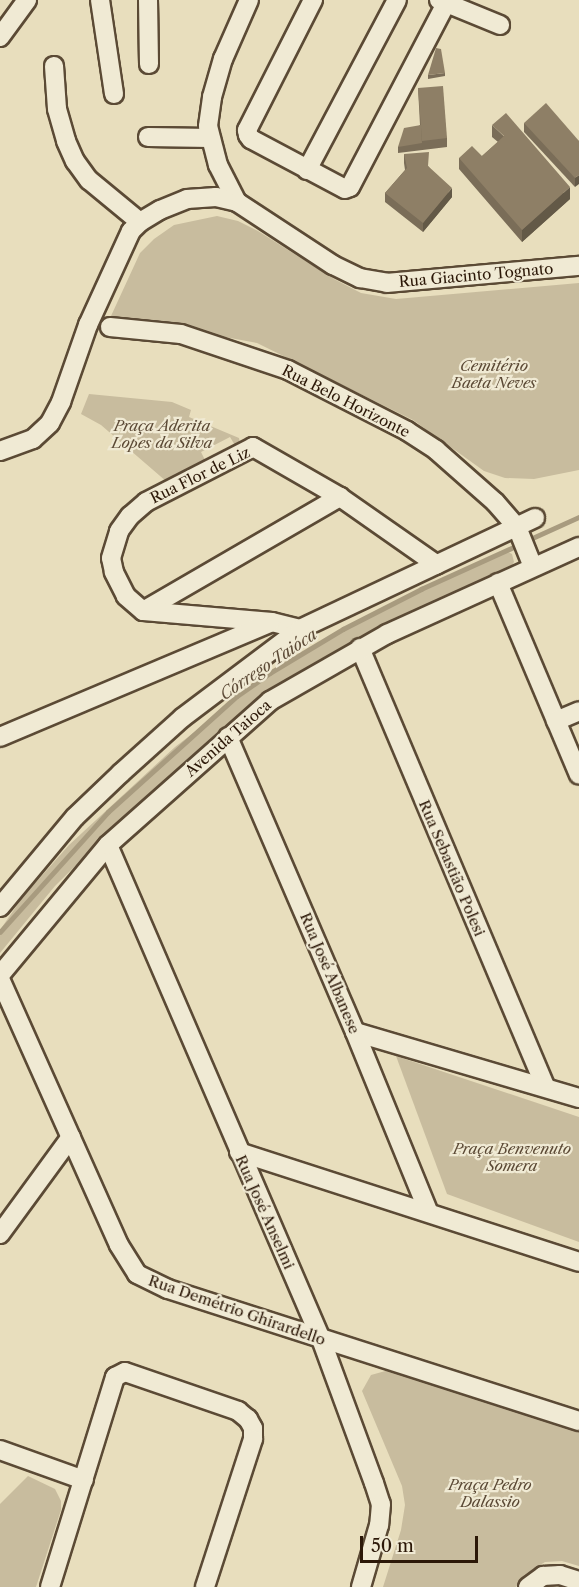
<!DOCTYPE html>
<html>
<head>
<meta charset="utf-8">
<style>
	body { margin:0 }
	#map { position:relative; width:579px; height:1587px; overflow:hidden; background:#e8debd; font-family:"Libre Caslon Text",serif }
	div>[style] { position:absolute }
	.green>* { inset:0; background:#c8bc9e }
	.stream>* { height:4.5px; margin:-2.25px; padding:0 2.25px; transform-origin:2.25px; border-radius:2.25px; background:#a89b7f }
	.roads { filter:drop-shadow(2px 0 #5b4a35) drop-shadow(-2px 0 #5b4a35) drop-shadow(0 2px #5b4a35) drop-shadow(0 -2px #5b4a35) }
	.minor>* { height:18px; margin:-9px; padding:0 9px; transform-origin:9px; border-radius:9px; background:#f0ead4 }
	.wall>* { inset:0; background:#7a6d58 }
	.shaded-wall>* { inset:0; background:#635947 }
	.building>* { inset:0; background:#8e7f66 }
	span { translate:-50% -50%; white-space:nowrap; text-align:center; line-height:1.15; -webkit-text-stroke:4.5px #f0ead4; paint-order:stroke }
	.street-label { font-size:15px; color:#2c1808 }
	.park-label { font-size:15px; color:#5b4935; font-style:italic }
	.water-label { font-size:16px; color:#5e4c38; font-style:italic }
	.scale { position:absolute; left:360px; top:1536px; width:118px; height:27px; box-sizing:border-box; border:3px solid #2c1808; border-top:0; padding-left:8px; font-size:18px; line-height:21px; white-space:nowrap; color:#2c1808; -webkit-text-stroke:4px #f0ead4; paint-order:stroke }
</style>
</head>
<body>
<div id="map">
	<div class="green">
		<i style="clip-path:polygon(217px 216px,238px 221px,258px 231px,334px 279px,361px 293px,396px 299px,579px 283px,579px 470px,534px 479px,505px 478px,484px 471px,413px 420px,257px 343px,111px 316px,140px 253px,154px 239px,174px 225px)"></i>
		<i style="clip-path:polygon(89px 394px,172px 402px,191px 410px,189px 417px,239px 438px,240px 444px,236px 447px,230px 437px,201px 452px,206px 462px,167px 482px,101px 425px,81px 414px)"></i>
		<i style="clip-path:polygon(508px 552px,512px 554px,514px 562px,510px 568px,382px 626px,327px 656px,261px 699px,145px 797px,55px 886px,0 953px,0 930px,22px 898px,69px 845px,175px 747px,281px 666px,359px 620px,441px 580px)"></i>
		<i style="clip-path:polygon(396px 1056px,579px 1117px,579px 1242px,447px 1194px)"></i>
		<i style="clip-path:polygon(389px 1370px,579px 1432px,579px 1566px,562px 1561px,545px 1562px,524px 1575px,516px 1587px,383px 1587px,401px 1530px,405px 1505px,402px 1486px,362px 1391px,371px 1375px)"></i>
		<i style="clip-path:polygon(28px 1476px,55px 1489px,61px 1501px,61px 1510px,36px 1587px,0 1587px,0 1504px)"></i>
	</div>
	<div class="stream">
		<i style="left:528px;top:540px;width:56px;rotate:-24.3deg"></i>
		<i style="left:0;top:932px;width:161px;rotate:-48deg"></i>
		<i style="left:108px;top:812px;width:173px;rotate:-42deg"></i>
		<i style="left:237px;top:696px;width:40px;rotate:-34.9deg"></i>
		<i style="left:270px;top:673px;width:85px;rotate:-31.1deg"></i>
		<i style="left:343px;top:629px;width:88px;rotate:-27.1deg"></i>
		<i style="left:421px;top:589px;width:109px;rotate:-24.4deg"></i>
	</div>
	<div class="roads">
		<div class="minor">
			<i style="left:100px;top:0;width:95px;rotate:81.5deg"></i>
			<i style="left:148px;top:0;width:64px;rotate:89.1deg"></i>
			<i style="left:313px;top:0;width:146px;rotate:116.9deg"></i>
			<i style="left:247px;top:130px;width:5px;rotate:79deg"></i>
			<i style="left:248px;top:135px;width:5px;rotate:53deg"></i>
			<i style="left:251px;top:139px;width:106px;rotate:28deg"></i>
			<i style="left:345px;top:189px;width:5px;rotate:-22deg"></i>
			<i style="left:350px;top:187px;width:205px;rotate:-62.4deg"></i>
			<i style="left:439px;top:0;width:66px;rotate:22.3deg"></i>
			<i style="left:0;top:37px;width:46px;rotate:-53.9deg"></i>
			<i style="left:54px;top:66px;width:43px;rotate:86deg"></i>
			<i style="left:57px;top:109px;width:33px;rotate:74deg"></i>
			<i style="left:66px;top:141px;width:22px;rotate:66deg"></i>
			<i style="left:75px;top:161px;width:24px;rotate:54deg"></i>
			<i style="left:89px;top:180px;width:66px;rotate:39.5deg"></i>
			<i style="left:148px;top:137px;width:62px;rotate:0.9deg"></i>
			<i style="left:307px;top:170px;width:192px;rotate:-62.1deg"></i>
			<i style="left:237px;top:202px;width:42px;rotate:-117.2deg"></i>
			<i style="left:218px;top:165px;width:40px;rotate:-104.4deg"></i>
			<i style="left:208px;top:126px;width:29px;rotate:-82deg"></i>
			<i style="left:212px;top:97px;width:40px;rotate:-74deg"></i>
			<i style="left:223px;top:59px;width:64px;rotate:-66.2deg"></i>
			<i style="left:110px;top:327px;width:71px;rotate:5.6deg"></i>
			<i style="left:181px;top:334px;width:113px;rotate:18.6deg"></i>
			<i style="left:288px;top:370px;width:134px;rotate:27.1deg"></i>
			<i style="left:407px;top:431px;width:35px;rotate:33deg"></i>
			<i style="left:436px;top:450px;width:79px;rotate:41.4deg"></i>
			<i style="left:495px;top:502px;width:33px;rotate:49deg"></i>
			<i style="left:517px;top:527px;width:43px;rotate:68.2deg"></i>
			<i style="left:0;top:451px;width:35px;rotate:-20deg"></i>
			<i style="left:33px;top:439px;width:23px;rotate:-43deg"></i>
			<i style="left:50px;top:423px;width:24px;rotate:-62deg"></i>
			<i style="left:61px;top:402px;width:82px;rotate:-70.7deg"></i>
			<i style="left:88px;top:325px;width:103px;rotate:-65.4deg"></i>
			<i style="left:131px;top:231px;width:13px;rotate:-45deg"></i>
			<i style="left:140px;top:222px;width:23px;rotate:-31deg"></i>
			<i style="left:160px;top:210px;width:29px;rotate:-22deg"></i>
			<i style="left:187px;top:199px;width:29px;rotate:-4deg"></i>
			<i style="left:216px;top:197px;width:22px;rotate:13deg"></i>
			<i style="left:237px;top:202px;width:115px;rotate:33.3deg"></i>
			<i style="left:333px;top:265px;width:30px;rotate:26deg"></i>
			<i style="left:360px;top:278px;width:27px;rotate:10deg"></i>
			<i style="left:387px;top:283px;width:193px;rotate:-5.1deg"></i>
			<i style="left:498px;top:583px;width:208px;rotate:67.1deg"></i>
			<i style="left:143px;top:611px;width:228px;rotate:-30.1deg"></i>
			<i style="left:300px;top:629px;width:29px;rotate:-166deg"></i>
			<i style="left:272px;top:622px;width:129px;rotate:-175.1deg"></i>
			<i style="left:143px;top:611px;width:23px;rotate:-139deg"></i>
			<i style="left:126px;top:596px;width:27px;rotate:-117deg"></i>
			<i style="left:114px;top:572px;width:14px;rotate:-102deg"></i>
			<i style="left:111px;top:558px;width:28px;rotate:-73deg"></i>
			<i style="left:119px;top:531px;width:19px;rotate:-54deg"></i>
			<i style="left:130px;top:516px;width:21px;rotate:-41deg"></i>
			<i style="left:146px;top:502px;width:120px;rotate:-27.2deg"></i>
			<i style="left:253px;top:447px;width:100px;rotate:29.9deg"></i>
			<i style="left:340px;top:497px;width:118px;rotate:35deg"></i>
			<i style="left:360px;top:648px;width:476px;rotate:67.1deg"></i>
			<i style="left:556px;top:721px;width:25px;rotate:-23deg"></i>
			<i style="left:0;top:737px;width:293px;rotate:-22.9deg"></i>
			<i style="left:228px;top:737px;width:321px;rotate:66.7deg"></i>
			<i style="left:355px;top:1032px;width:193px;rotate:67.8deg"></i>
			<i style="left:108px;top:845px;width:538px;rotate:66.68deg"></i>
			<i style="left:321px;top:1339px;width:153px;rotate:69.8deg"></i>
			<i style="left:374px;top:1483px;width:22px;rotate:72deg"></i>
			<i style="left:381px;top:1504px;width:21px;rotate:95deg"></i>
			<i style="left:379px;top:1525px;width:65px;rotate:106.2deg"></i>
			<i style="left:0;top:907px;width:117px;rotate:-50.2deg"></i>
			<i style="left:75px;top:817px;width:64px;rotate:-43.7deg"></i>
			<i style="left:121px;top:773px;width:82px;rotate:-42deg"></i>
			<i style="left:182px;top:718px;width:148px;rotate:-37deg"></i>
			<i style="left:300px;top:629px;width:260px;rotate:-25.3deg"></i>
			<i style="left:0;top:975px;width:169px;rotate:-50.3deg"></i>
			<i style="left:108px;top:845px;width:217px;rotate:-41.6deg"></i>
			<i style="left:270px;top:701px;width:135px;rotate:-29.8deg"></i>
			<i style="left:387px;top:634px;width:211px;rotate:-24.4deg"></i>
			<i style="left:0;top:979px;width:291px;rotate:65.9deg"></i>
			<i style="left:119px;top:1245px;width:34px;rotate:58deg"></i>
			<i style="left:137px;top:1274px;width:34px;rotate:26deg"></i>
			<i style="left:168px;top:1289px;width:432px;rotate:17.8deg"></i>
			<i style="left:355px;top:1032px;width:234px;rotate:16.4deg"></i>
			<i style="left:239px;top:1152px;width:357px;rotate:17.9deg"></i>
			<i style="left:0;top:1234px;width:120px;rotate:-53.8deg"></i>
			<i style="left:0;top:1450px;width:89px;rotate:19.7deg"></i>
			<i style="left:50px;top:1587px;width:220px;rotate:-72.8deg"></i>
			<i style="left:115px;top:1377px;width:11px;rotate:-27deg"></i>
			<i style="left:125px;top:1372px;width:120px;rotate:19deg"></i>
			<i style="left:238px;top:1411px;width:13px;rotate:39deg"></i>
			<i style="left:248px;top:1419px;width:10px;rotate:61deg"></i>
			<i style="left:253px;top:1428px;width:11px;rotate:90deg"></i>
			<i style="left:253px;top:1439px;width:156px;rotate:108deg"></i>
			<i style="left:528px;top:1587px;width:19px;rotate:-36deg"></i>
			<i style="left:543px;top:1576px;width:17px;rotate:-3deg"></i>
			<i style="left:560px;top:1575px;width:20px;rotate:18deg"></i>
		</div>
	</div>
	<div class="wall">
		<i style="clip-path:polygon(445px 73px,445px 76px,428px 79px,428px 75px)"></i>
		<i style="clip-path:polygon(418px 88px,447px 138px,447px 147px,398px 153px,398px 147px,420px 125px)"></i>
		<i style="clip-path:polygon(524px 123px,579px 141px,575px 187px,524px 132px)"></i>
		<i style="clip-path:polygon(492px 125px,570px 199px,522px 242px,459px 169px,459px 158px,482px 156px,498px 142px,492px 137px)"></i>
		<i style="clip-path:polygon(404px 154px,428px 166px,452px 197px,423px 232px,385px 202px,385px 193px,405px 170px,404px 163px)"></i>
	</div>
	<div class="shaded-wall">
		<i style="clip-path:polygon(579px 175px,579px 184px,575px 187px,575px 178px)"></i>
		<i style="clip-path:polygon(570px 187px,570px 199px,522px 242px,522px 230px)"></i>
		<i style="clip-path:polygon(452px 188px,452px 197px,423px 232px,423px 223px)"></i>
	</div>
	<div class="building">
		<i style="clip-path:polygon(436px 48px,441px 49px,445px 73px,428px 75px)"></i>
		<i style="clip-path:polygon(443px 86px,447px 138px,422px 141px,418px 88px)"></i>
		<i style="clip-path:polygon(546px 103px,579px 141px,579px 175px,575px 178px,524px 123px)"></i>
		<i style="clip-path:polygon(506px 113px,570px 187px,522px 230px,459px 158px,472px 146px,482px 156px,504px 136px,492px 125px)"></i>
		<i style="clip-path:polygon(421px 125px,422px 143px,398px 147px,404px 128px)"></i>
		<i style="clip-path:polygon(429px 152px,428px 166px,452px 188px,423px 223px,385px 193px,407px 168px,404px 154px)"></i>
	</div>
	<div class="street-label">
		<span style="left:476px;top:275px;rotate:-5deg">Rua Giacinto Tognato</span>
		<span style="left:346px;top:401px;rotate:27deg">Rua Belo Horizonte</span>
		<span style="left:200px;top:475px;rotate:-26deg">Rua Flor de Liz</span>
		<span style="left:228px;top:738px;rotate:-41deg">Avenida Taioca</span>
		<span style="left:452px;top:868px;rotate:67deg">Rua Sebastião Polesi</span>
		<span style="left:330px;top:973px;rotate:67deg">Rua José Albanese</span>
		<span style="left:265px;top:1212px;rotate:66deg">Rua José Anselmi</span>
		<span style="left:237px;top:1310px;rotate:19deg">Rua Demétrio Ghirardello</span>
	</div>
	<div class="park-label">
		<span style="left:494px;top:374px">Cemitério<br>Baeta Neves</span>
		<span style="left:162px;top:434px">Praça Aderita<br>Lopes da Silva</span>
		<span style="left:512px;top:1157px">Praça Benvenuto<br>Somera</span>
		<span style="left:490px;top:1493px">Praça Pedro<br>Dalassio</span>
	</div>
	<div class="water-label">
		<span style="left:268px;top:664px;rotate:-34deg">Córrego Taióca</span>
	</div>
	<div class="scale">50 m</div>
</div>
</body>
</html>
